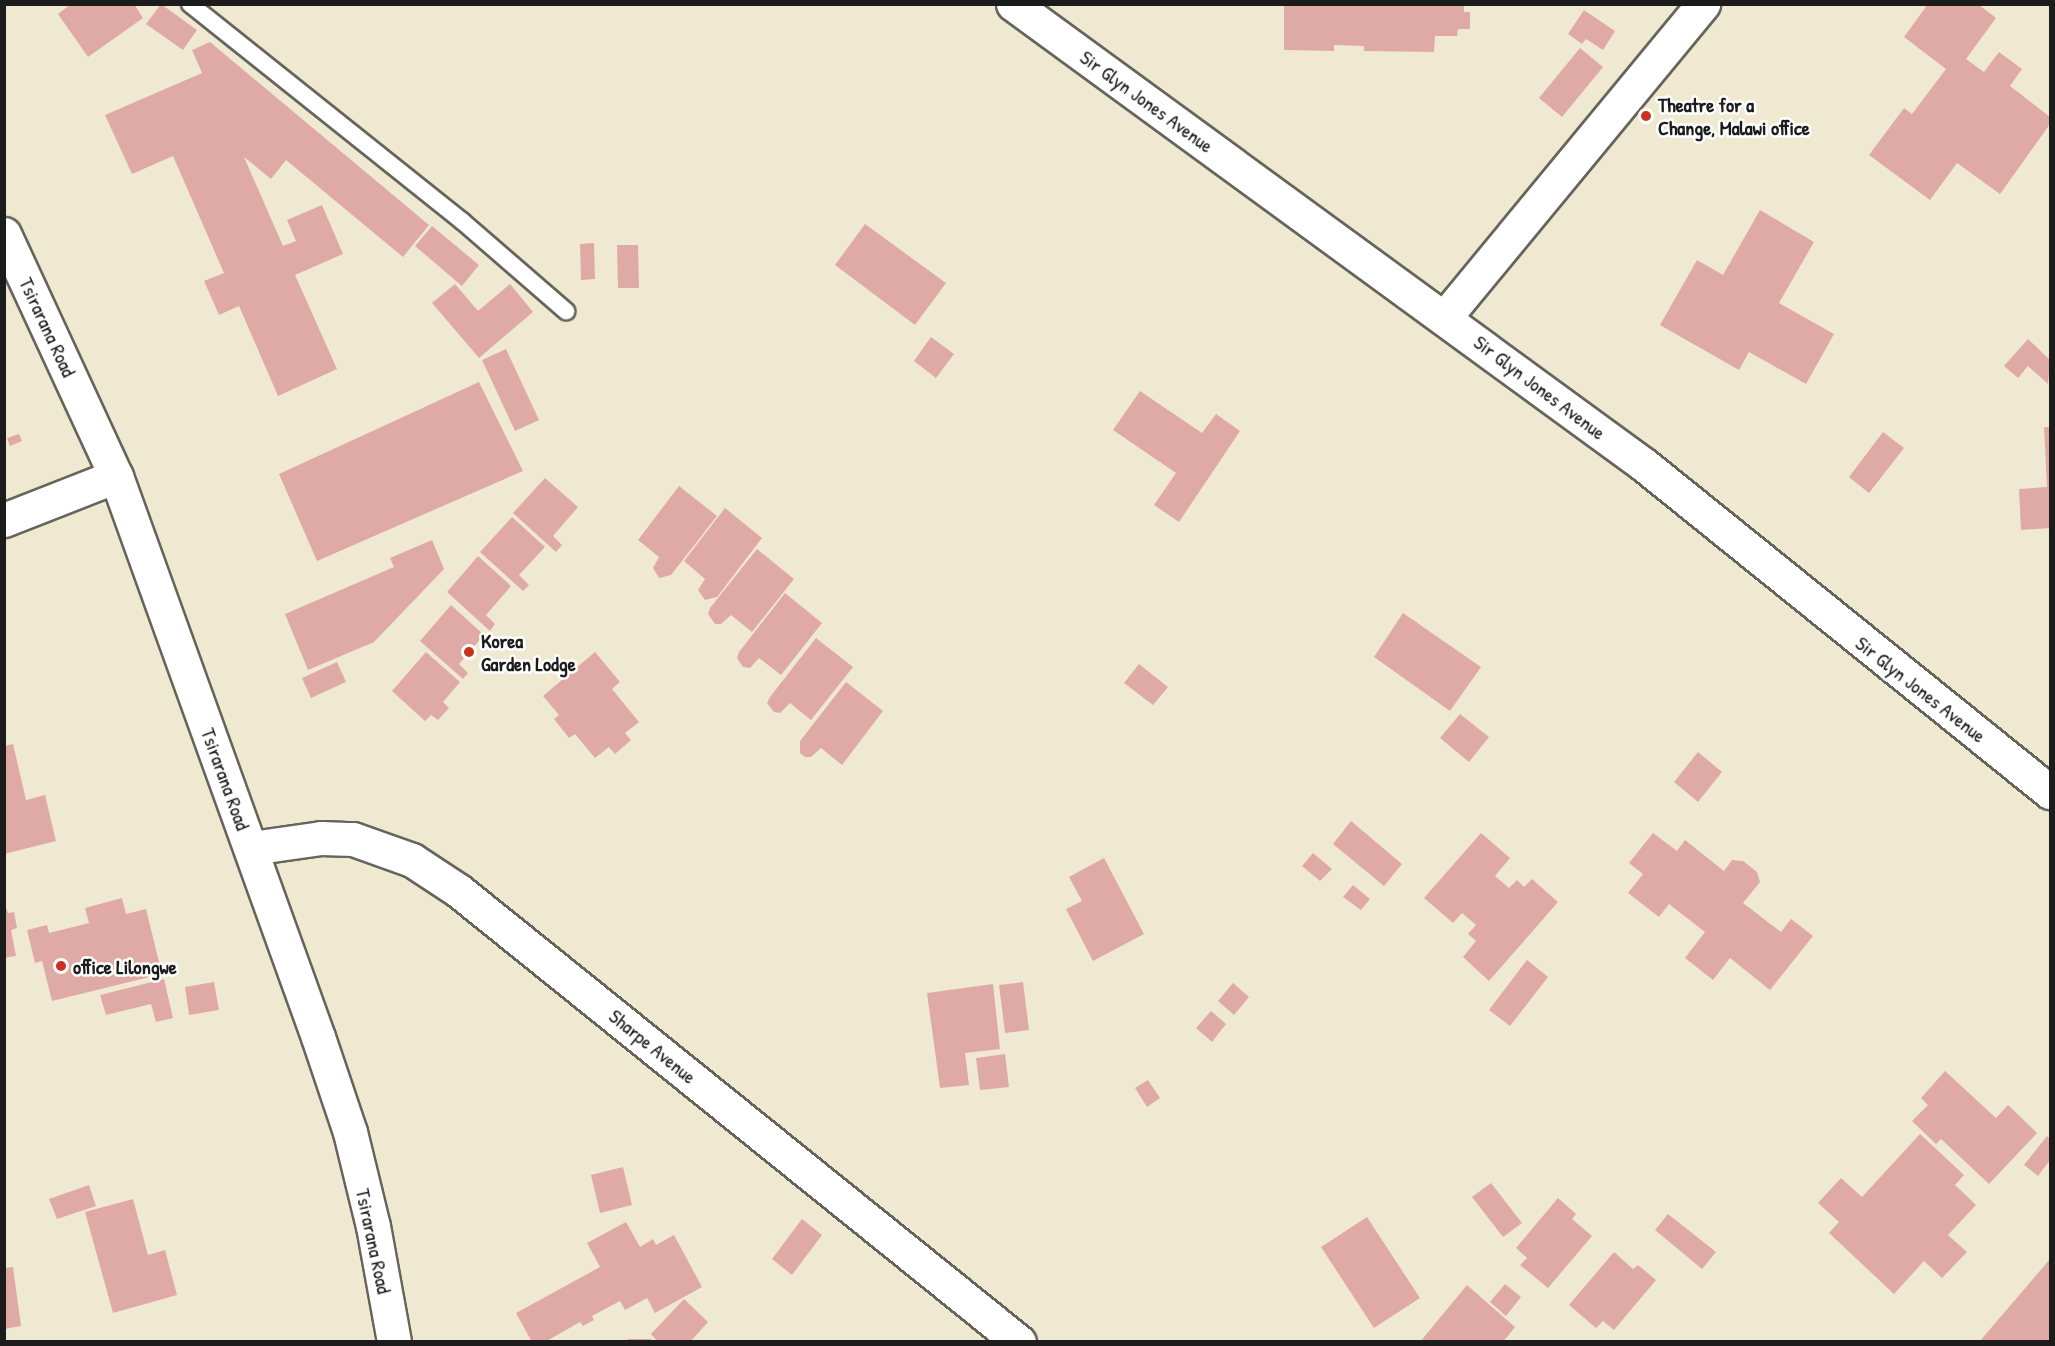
<!DOCTYPE html>
<html>
<head>
<meta charset="utf-8">
<style>
	body { margin:0 }
	#map { position:relative; width:2055px; height:1346px; overflow:hidden; background:#f0e9d1; font-family:"Patrick Hand",sans-serif }
	div>[style] { position:absolute }
	.building>* { inset:0; background:#dfaaa6 }
	.roads { filter:drop-shadow(2px 0 #66645b) drop-shadow(-2px 0 #66645b) drop-shadow(0 2px #66645b) drop-shadow(0 -2px #66645b) }
	.lane>* { height:16px; margin:-8px; padding:0 8px; transform-origin:8px; border-radius:8px; background:#fff }
	.street>* { height:33px; margin:-16.5px; padding:0 16.5px; transform-origin:16.5px; border-radius:16.5px; background:#fff }
	.secondary>* { height:33px; margin:-16.5px; padding:0 16.5px; transform-origin:16.5px; border-radius:16.5px; background:#fff }
	.dots>* { width:16px; height:16px; translate:-50% -50%; box-sizing:border-box; border:3px solid #fff; border-radius:50% }
	span { translate:-50% -50%; white-space:nowrap; text-align:center; line-height:1.15; -webkit-text-stroke:5px #fff; paint-order:stroke }
	.street-label { font-size:20px; color:#1c1c1c }
	.poi-label { font-size:20px; color:#1c1c1c; font-weight:700 }
	.left { translate:0 -50%; text-align:left }
	.frame { position:absolute; inset:0; border:6px solid #1c1c1c; pointer-events:none }
</style>
</head>
<body>
<div id="map">
	<div class="building">
		<i style="clip-path:polygon(71px 4px,134px 4px,143px 18px,88px 57px,58px 14px)"></i>
		<i style="clip-path:polygon(161px 4px,197px 30px,183px 50px,146px 24px)"></i>
		<i style="clip-path:polygon(1284px 4px,1464px 4px,1464px 12px,1470px 12px,1470px 29px,1458px 29px,1457px 36px,1435px 36px,1434px 52px,1364px 51px,1364px 46px,1334px 45px,1334px 51px,1284px 50px)"></i>
		<i style="clip-path:polygon(1928px 4px,1978px 4px,1996px 18px,1966px 59px,1984px 72px,1999px 52px,2022px 69px,2010px 86px,2050px 117px,2050px 124px,2000px 194px,1957px 163px,1930px 200px,1869px 155px,1904px 108px,1912px 114px,1946px 69px,1904px 37px)"></i>
		<i style="clip-path:polygon(1584px 10px,1615px 31px,1603px 50px,1586px 39px,1582px 44px,1568px 34px)"></i>
		<i style="clip-path:polygon(210px 42px,429px 225px,403px 257px,286px 160px,271px 179px,244px 157px,283px 246px,296px 241px,287px 220px,322px 205px,343px 254px,295px 275px,337px 369px,278px 396px,239px 306px,219px 315px,204px 281px,224px 273px,173px 156px,132px 174px,105px 115px,202px 73px,192px 50px)"></i>
		<i style="clip-path:polygon(1580px 48px,1603px 67px,1562px 117px,1539px 98px)"></i>
		<i style="clip-path:polygon(1760px 210px,1814px 242px,1779px 303px,1834px 334px,1806px 384px,1749px 352px,1739px 370px,1660px 325px,1697px 260px,1723px 275px)"></i>
		<i style="clip-path:polygon(865px 224px,946px 283px,915px 325px,835px 265px)"></i>
		<i style="clip-path:polygon(432px 226px,479px 265px,462px 286px,415px 246px)"></i>
		<i style="clip-path:polygon(594px 243px,595px 279px,581px 280px,580px 244px)"></i>
		<i style="clip-path:polygon(617px 245px,638px 245px,639px 288px,618px 288px)"></i>
		<i style="clip-path:polygon(455px 284px,478px 311px,510px 284px,533px 312px,479px 358px,432px 303px)"></i>
		<i style="clip-path:polygon(931px 337px,954px 354px,936px 378px,914px 361px)"></i>
		<i style="clip-path:polygon(2028px 339px,2050px 360px,2048px 384px,2028px 366px,2018px 378px,2004px 366px)"></i>
		<i style="clip-path:polygon(506px 349px,539px 420px,515px 431px,482px 360px)"></i>
		<i style="clip-path:polygon(479px 382px,523px 471px,317px 561px,279px 474px)"></i>
		<i style="clip-path:polygon(1140px 391px,1202px 433px,1216px 414px,1240px 431px,1179px 522px,1154px 505px,1176px 473px,1113px 430px)"></i>
		<i style="clip-path:polygon(2044px 427px,2050px 427px,2050px 528px,2021px 530px,2019px 489px,2047px 487px)"></i>
		<i style="clip-path:polygon(1883px 432px,1904px 448px,1869px 493px,1849px 477px)"></i>
		<i style="clip-path:polygon(19px 434px,22px 441px,10px 446px,7px 438px)"></i>
		<i style="clip-path:polygon(545px 478px,578px 507px,553px 536px,562px 545px,556px 552px,513px 513px)"></i>
		<i style="clip-path:polygon(679px 486px,717px 516px,671px 575px,659px 578px,653px 568px,659px 557px,638px 540px)"></i>
		<i style="clip-path:polygon(725px 508px,762px 538px,717px 597px,705px 600px,698px 590px,705px 579px,684px 561px)"></i>
		<i style="clip-path:polygon(512px 517px,545px 547px,519px 575px,529px 585px,523px 591px,480px 552px)"></i>
		<i style="clip-path:polygon(432px 540px,444px 569px,374px 642px,308px 670px,285px 614px,394px 567px,390px 558px)"></i>
		<i style="clip-path:polygon(757px 549px,794px 579px,752px 632px,731px 615px,721px 624px,715px 624px,708px 614px,710px 608px)"></i>
		<i style="clip-path:polygon(478px 556px,511px 586px,486px 615px,495px 624px,490px 631px,447px 592px)"></i>
		<i style="clip-path:polygon(785px 593px,822px 623px,781px 675px,759px 658px,750px 668px,743px 667px,737px 658px,739px 652px)"></i>
		<i style="clip-path:polygon(451px 605px,484px 635px,459px 664px,468px 673px,463px 679px,420px 641px)"></i>
		<i style="clip-path:polygon(1403px 613px,1481px 667px,1450px 711px,1374px 657px)"></i>
		<i style="clip-path:polygon(816px 638px,853px 667px,811px 720px,790px 703px,780px 713px,774px 712px,767px 703px,770px 697px)"></i>
		<i style="clip-path:polygon(426px 652px,460px 682px,443px 702px,449px 708px,438px 720px,431px 715px,425px 721px,392px 691px)"></i>
		<i style="clip-path:polygon(595px 652px,620px 682px,612px 689px,639px 722px,625px 733px,631px 740px,615px 754px,609px 747px,595px 758px,575px 734px,569px 738px,554px 719px,559px 715px,543px 696px)"></i>
		<i style="clip-path:polygon(337px 662px,346px 682px,311px 698px,302px 678px)"></i>
		<i style="clip-path:polygon(1139px 664px,1168px 687px,1153px 705px,1124px 683px)"></i>
		<i style="clip-path:polygon(846px 682px,883px 711px,842px 765px,821px 748px,811px 757px,805px 757px,800px 753px,800px 741px)"></i>
		<i style="clip-path:polygon(1460px 714px,1489px 737px,1469px 762px,1440px 738px)"></i>
		<i style="clip-path:polygon(13px 744px,26px 800px,45px 795px,56px 841px,4px 854px,4px 746px)"></i>
		<i style="clip-path:polygon(1698px 752px,1722px 772px,1698px 802px,1674px 782px)"></i>
		<i style="clip-path:polygon(1351px 821px,1402px 864px,1384px 886px,1333px 844px)"></i>
		<i style="clip-path:polygon(1481px 833px,1510px 858px,1495px 876px,1509px 888px,1517px 880px,1524px 887px,1532px 879px,1558px 902px,1489px 981px,1463px 957px,1476px 941px,1468px 934px,1476px 925px,1462px 913px,1453px 923px,1424px 898px)"></i>
		<i style="clip-path:polygon(1653px 833px,1677px 851px,1685px 840px,1724px 871px,1732px 860px,1743px 861px,1757px 872px,1760px 882px,1743px 903px,1781px 932px,1791px 919px,1813px 936px,1770px 990px,1730px 958px,1713px 980px,1685px 958px,1705px 932px,1669px 904px,1659px 917px,1628px 893px,1643px 874px,1629px 863px)"></i>
		<i style="clip-path:polygon(1313px 853px,1332px 869px,1320px 881px,1302px 866px)"></i>
		<i style="clip-path:polygon(1104px 858px,1144px 934px,1093px 961px,1066px 909px,1082px 901px,1069px 877px)"></i>
		<i style="clip-path:polygon(1353px 885px,1370px 899px,1361px 910px,1343px 897px)"></i>
		<i style="clip-path:polygon(122px 898px,126px 914px,146px 909px,162px 974px,52px 1001px,42px 961px,35px 963px,27px 930px,47px 925px,49px 933px,89px 923px,85px 908px)"></i>
		<i style="clip-path:polygon(4px 902px,8px 913px,14px 912px,17px 928px,11px 930px,16px 956px,4px 958px)"></i>
		<i style="clip-path:polygon(1527px 960px,1548px 977px,1510px 1026px,1489px 1010px)"></i>
		<i style="clip-path:polygon(164px 979px,173px 1018px,156px 1022px,151px 1004px,106px 1015px,100px 995px)"></i>
		<i style="clip-path:polygon(214px 982px,219px 1010px,189px 1015px,185px 987px)"></i>
		<i style="clip-path:polygon(1023px 982px,1029px 1030px,1005px 1033px,999px 985px)"></i>
		<i style="clip-path:polygon(1233px 983px,1249px 997px,1234px 1015px,1218px 1001px)"></i>
		<i style="clip-path:polygon(993px 984px,1000px 1049px,965px 1053px,969px 1085px,940px 1088px,927px 993px)"></i>
		<i style="clip-path:polygon(1211px 1011px,1226px 1024px,1212px 1042px,1196px 1028px)"></i>
		<i style="clip-path:polygon(1005px 1054px,1009px 1087px,980px 1090px,976px 1058px)"></i>
		<i style="clip-path:polygon(1945px 1071px,1996px 1118px,2008px 1105px,2037px 1133px,1989px 1184px,1941px 1139px,1936px 1144px,1912px 1121px,1928px 1105px,1921px 1098px)"></i>
		<i style="clip-path:polygon(1148px 1080px,1160px 1098px,1147px 1107px,1135px 1088px)"></i>
		<i style="clip-path:polygon(1920px 1134px,1964px 1175px,1955px 1185px,1976px 1205px,1948px 1235px,1967px 1252px,1942px 1278px,1924px 1261px,1894px 1294px,1829px 1233px,1839px 1222px,1818px 1203px,1841px 1178px,1862px 1197px)"></i>
		<i style="clip-path:polygon(2047px 1136px,2050px 1139px,2050px 1160px,2038px 1176px,2024px 1165px)"></i>
		<i style="clip-path:polygon(623px 1167px,632px 1205px,600px 1213px,591px 1175px)"></i>
		<i style="clip-path:polygon(1491px 1183px,1522px 1223px,1503px 1237px,1472px 1197px)"></i>
		<i style="clip-path:polygon(89px 1185px,96px 1206px,57px 1219px,49px 1199px)"></i>
		<i style="clip-path:polygon(1558px 1198px,1576px 1214px,1572px 1219px,1592px 1236px,1548px 1288px,1520px 1265px,1527px 1258px,1516px 1248px)"></i>
		<i style="clip-path:polygon(133px 1199px,148px 1255px,165px 1250px,177px 1295px,113px 1313px,85px 1212px)"></i>
		<i style="clip-path:polygon(1668px 1214px,1716px 1252px,1702px 1269px,1655px 1230px)"></i>
		<i style="clip-path:polygon(1367px 1217px,1420px 1298px,1374px 1328px,1321px 1247px)"></i>
		<i style="clip-path:polygon(802px 1219px,822px 1235px,792px 1275px,772px 1259px)"></i>
		<i style="clip-path:polygon(626px 1222px,640px 1247px,653px 1239px,656px 1245px,674px 1235px,702px 1287px,655px 1313px,647px 1298px,625px 1310px,620px 1301px,592px 1316px,594px 1320px,583px 1326px,580px 1322px,545px 1342px,532px 1342px,516px 1313px,600px 1267px,587px 1243px)"></i>
		<i style="clip-path:polygon(1614px 1252px,1633px 1269px,1638px 1265px,1656px 1280px,1614px 1330px,1603px 1321px,1596px 1328px,1569px 1305px)"></i>
		<i style="clip-path:polygon(2050px 1259px,2050px 1342px,1979px 1342px,2021px 1293px)"></i>
		<i style="clip-path:polygon(13px 1267px,21px 1326px,4px 1329px,4px 1268px)"></i>
		<i style="clip-path:polygon(1505px 1284px,1521px 1297px,1506px 1316px,1490px 1302px)"></i>
		<i style="clip-path:polygon(1467px 1285px,1515px 1327px,1503px 1342px,1420px 1342px)"></i>
		<i style="clip-path:polygon(684px 1299px,708px 1322px,690px 1342px,658px 1342px,651px 1334px)"></i>
		<i style="clip-path:polygon(628px 1339px,651px 1339px,653px 1342px,628px 1342px)"></i>
	</div>
	<div class="roads">
		<div class="lane">
			<i style="left:190px;top:4px;width:348px;rotate:38.6deg"></i>
			<i style="left:462px;top:221px;width:138px;rotate:40.9deg"></i>
		</div>
		<div class="street">
			<i style="left:4px;top:234px;width:267px;rotate:65.2deg"></i>
			<i style="left:116px;top:476px;width:596px;rotate:70.2deg"></i>
			<i style="left:318px;top:1037px;width:100px;rotate:71.4deg"></i>
			<i style="left:350px;top:1132px;width:97px;rotate:76.3deg"></i>
			<i style="left:373px;top:1226px;width:118px;rotate:79.7deg"></i>
			<i style="left:1445px;top:317px;width:406px;rotate:-50.5deg"></i>
			<i style="left:4px;top:520px;width:120px;rotate:-21.4deg"></i>
			<i style="left:251px;top:848px;width:71px;rotate:-8.1deg"></i>
			<i style="left:321px;top:838px;width:32px;rotate:2deg"></i>
			<i style="left:353px;top:839px;width:63px;rotate:19.6deg"></i>
			<i style="left:412px;top:860px;width:56px;rotate:33.4deg"></i>
			<i style="left:459px;top:891px;width:719px;rotate:38.85deg"></i>
		</div>
		<div class="secondary">
			<i style="left:1013px;top:4px;width:780px;rotate:36.14deg"></i>
			<i style="left:1643px;top:464px;width:523px;rotate:38.87deg"></i>
		</div>
	</div>
	<div class="dots">
		<i style="left:1646px;top:116px;background:#c8321e"></i>
		<i style="left:469px;top:652px;background:#c8321e"></i>
		<i style="left:61px;top:966px;background:#c8321e"></i>
	</div>
	<div class="street-label">
		<span style="left:1147px;top:101px;rotate:36deg">Sir Glyn Jones Avenue</span>
		<span style="left:48px;top:327px;rotate:65deg">Tsirarana Road</span>
		<span style="left:1540px;top:387px;rotate:37deg">Sir Glyn Jones Avenue</span>
		<span style="left:1921px;top:689px;rotate:38deg">Sir Glyn Jones Avenue</span>
		<span style="left:226px;top:779px;rotate:70deg">Tsirarana Road</span>
		<span style="left:653px;top:1046px;rotate:39deg">Sharpe Avenue</span>
		<span style="left:374px;top:1241px;rotate:78deg">Tsirarana Road</span>
	</div>
	<div class="poi-label">
		<span class="left" style="left:1658px;top:116px">Theatre for a<br>Change, Malawi office</span>
		<span class="left" style="left:481px;top:652px">Korea<br>Garden Lodge</span>
		<span class="left" style="left:73px;top:966px">office Lilongwe</span>
	</div>
	<div class="frame"></div>
</div>
</body>
</html>
